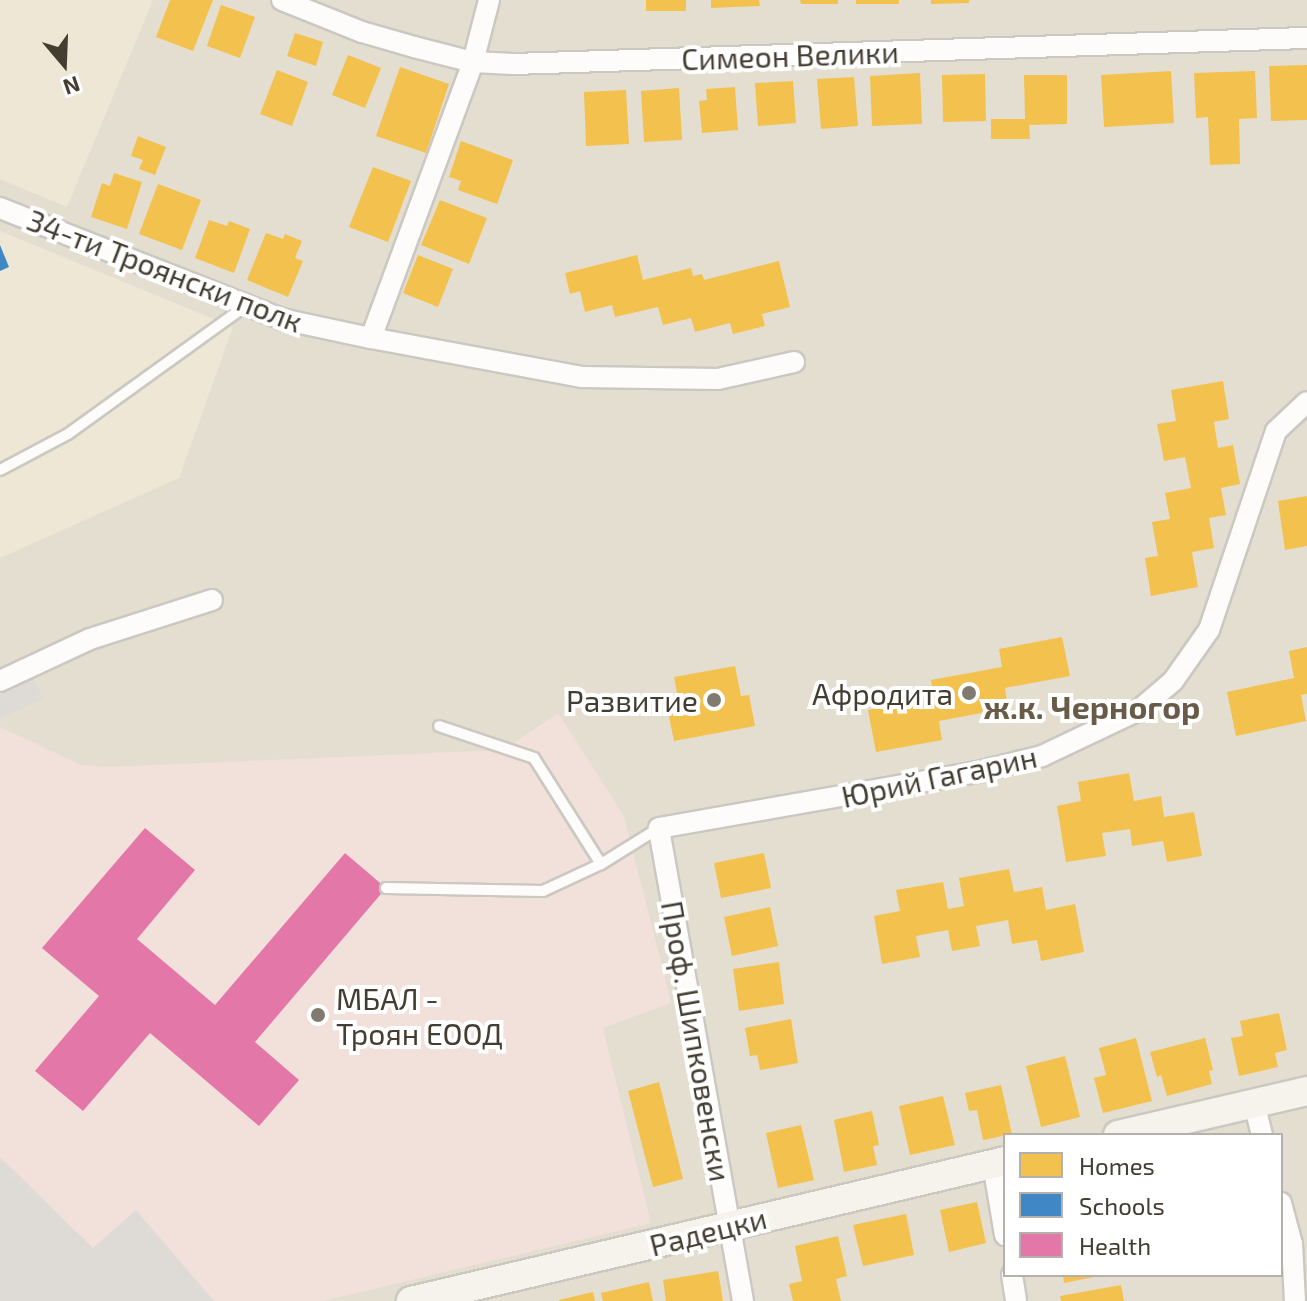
<!DOCTYPE html>
<html>
<head>
<meta charset="utf-8">
<style>
	body { margin:0 }
	#map { position:relative; width:1307px; height:1301px; overflow:hidden; background:#efece5; font-family:"Exo 2",sans-serif }
	div>[style] { position:absolute }
	.residential>* { inset:0; background:#e4ded1 }
	.education>* { inset:0; background:#eee7d6 }
	.medical>* { inset:0; background:#f2e0db }
	.parking>* { inset:0; background:#dedbd6 }
	.homes>* { inset:0; background:#f2c14e }
	.schools>* { inset:0; background:#3f88c5 }
	.health>* { inset:0; background:#e377a8 }
	.roads { filter:drop-shadow(2px 0 #cbc8c1) drop-shadow(-2px 0 #cbc8c1) drop-shadow(0 2px #cbc8c1) drop-shadow(0 -2px #cbc8c1) }
	.lane>* { height:10px; margin:-5px; padding:0 5px; transform-origin:5px; border-radius:5px; background:#fdfcfb }
	.street>* { height:20px; margin:-10px; padding:0 10px; transform-origin:10px; border-radius:10px; background:#fdfcfb }
	.secondary>* { height:28px; margin:-14px; padding:0 14px; transform-origin:14px; border-radius:14px; background:#f6f3ec }
	.dots>* { width:22px; height:22px; translate:-50% -50%; box-sizing:border-box; border:4px solid #fff; border-radius:50% }
	span { translate:-50% -50%; white-space:nowrap; text-align:center; line-height:1.15; -webkit-text-stroke:8px #fff; paint-order:stroke }
	.street-label { font-size:30px; color:#443d31 }
	.poi-label { font-size:30px; color:#443d31 }
	.right { translate:-100% -50%; text-align:right }
	.left { translate:0 -50%; text-align:left }
	.neighbourhood-label { font-size:32px; color:#685b48; font-weight:700 }
	.legend { position:absolute; left:1003px; top:1133px; width:280px; height:144px; box-sizing:border-box; background:#fff; border:2px solid #b4b1ad; margin:0; padding:10px 14px; list-style:none; font-size:24px; color:#443d31 }
	.legend li { display:flex; align-items:center; gap:16px; height:40px }
	.legend b { width:40px; border:2px solid #b4b1ad }
	.north { position:absolute; left:24px; top:24px; width:80px; height:80px; -webkit-text-stroke:6px #fff; paint-order:stroke; rotate:161deg; font-size:22px; font-weight:700; line-height:32px; text-align:center; color:#443d31 }
	.north::after { content:''; display:block; margin:auto; width:28px; height:36px; background:#443d31; clip-path:polygon(50% 0,100% 100%,50% 72%,0 100%) }
</style>
</head>
<body>
<div id="map">
	<div class="residential">
		<i style="clip-path:polygon(evenodd,0 0,1307px 0,1307px 1301px,0 1301px,0 0,1005px 1135px,1281px 1135px,1281px 1275px,1005px 1275px,1005px 1135px)"></i>
	</div>
	<div class="education">
		<i style="clip-path:polygon(0 0,153px 0,67px 207px,0 179px)"></i>
		<i style="clip-path:polygon(0 231px,233px 327px,179px 478px,0 558px)"></i>
	</div>
	<div class="medical">
		<i style="clip-path:polygon(558px 713px,624px 816px,671px 1003px,603px 1028px,651px 1223px,323px 1301px,0 1301px,0 727px,81px 765px,108px 767px,503px 750px)"></i>
	</div>
	<div class="parking">
		<i style="clip-path:polygon(33px 679px,43px 698px,0 719px,0 695px)"></i>
		<i style="clip-path:polygon(0 1157px,93px 1248px,136px 1210px,214px 1301px,0 1301px)"></i>
	</div>
	<div class="homes">
		<i style="clip-path:polygon(170px 0,213px 0,193px 51px,156px 37px)"></i>
		<i style="clip-path:polygon(646px 0,686px 0,686px 11px,646px 11px)"></i>
		<i style="clip-path:polygon(711px 0,759px 0,760px 6px,711px 8px)"></i>
		<i style="clip-path:polygon(800px 0,838px 0,838px 4px,801px 4px)"></i>
		<i style="clip-path:polygon(856px 0,899px 0,899px 4px,856px 4px)"></i>
		<i style="clip-path:polygon(931px 0,969px 0,969px 3px,931px 4px)"></i>
		<i style="clip-path:polygon(221px 5px,255px 17px,240px 58px,207px 46px)"></i>
		<i style="clip-path:polygon(295px 33px,323px 42px,316px 66px,287px 56px)"></i>
		<i style="clip-path:polygon(348px 55px,381px 68px,365px 108px,332px 95px)"></i>
		<i style="clip-path:polygon(1307px 65px,1307px 120px,1271px 121px,1269px 66px)"></i>
		<i style="clip-path:polygon(400px 67px,449px 84px,426px 153px,376px 136px)"></i>
		<i style="clip-path:polygon(277px 70px,308px 82px,292px 126px,260px 114px)"></i>
		<i style="clip-path:polygon(1171px 71px,1174px 123px,1104px 127px,1101px 75px)"></i>
		<i style="clip-path:polygon(1255px 71px,1257px 118px,1239px 119px,1240px 164px,1210px 165px,1208px 117px,1196px 118px,1194px 73px)"></i>
		<i style="clip-path:polygon(920px 73px,922px 124px,872px 126px,870px 76px)"></i>
		<i style="clip-path:polygon(985px 74px,986px 121px,943px 122px,942px 75px)"></i>
		<i style="clip-path:polygon(1024px 75px,1067px 75px,1067px 124px,1029px 125px,1030px 139px,991px 139px,991px 119px,1025px 119px)"></i>
		<i style="clip-path:polygon(854px 77px,858px 126px,821px 129px,817px 79px)"></i>
		<i style="clip-path:polygon(793px 81px,796px 123px,758px 126px,755px 83px)"></i>
		<i style="clip-path:polygon(735px 87px,738px 130px,702px 133px,699px 101px,707px 100px,706px 89px)"></i>
		<i style="clip-path:polygon(679px 88px,682px 140px,644px 142px,641px 91px)"></i>
		<i style="clip-path:polygon(626px 90px,629px 144px,586px 146px,584px 92px)"></i>
		<i style="clip-path:polygon(138px 136px,166px 147px,155px 175px,139px 169px,143px 160px,131px 156px)"></i>
		<i style="clip-path:polygon(461px 141px,513px 160px,497px 204px,458px 190px,461px 181px,449px 177px)"></i>
		<i style="clip-path:polygon(373px 167px,411px 181px,388px 242px,349px 227px)"></i>
		<i style="clip-path:polygon(114px 173px,142px 182px,127px 229px,91px 217px,102px 183px,110px 186px)"></i>
		<i style="clip-path:polygon(158px 184px,201px 200px,182px 250px,139px 234px)"></i>
		<i style="clip-path:polygon(440px 200px,487px 218px,469px 264px,421px 245px)"></i>
		<i style="clip-path:polygon(209px 220px,227px 226px,229px 221px,250px 229px,234px 273px,195px 258px)"></i>
		<i style="clip-path:polygon(266px 233px,283px 239px,285px 234px,302px 241px,295px 258px,303px 261px,288px 297px,247px 280px)"></i>
		<i style="clip-path:polygon(418px 255px,453px 269px,438px 307px,403px 293px)"></i>
		<i style="clip-path:polygon(637px 255px,643px 280px,691px 268px,693px 276px,702px 274px,704px 280px,779px 261px,790px 307px,762px 314px,765px 326px,733px 334px,730px 323px,695px 332px,691px 318px,663px 325px,658px 307px,615px 317px,612px 305px,585px 312px,580px 291px,570px 294px,565px 273px)"></i>
		<i style="clip-path:polygon(1223px 381px,1229px 419px,1214px 422px,1218px 448px,1233px 445px,1240px 484px,1221px 488px,1226px 515px,1209px 518px,1214px 548px,1192px 552px,1198px 587px,1151px 596px,1145px 558px,1158px 556px,1152px 522px,1170px 519px,1165px 493px,1191px 488px,1185px 457px,1164px 461px,1157px 424px,1176px 421px,1171px 390px)"></i>
		<i style="clip-path:polygon(1307px 496px,1307px 546px,1285px 550px,1278px 501px)"></i>
		<i style="clip-path:polygon(1062px 637px,1070px 676px,1005px 688px,1008px 708px,939px 721px,942px 740px,876px 752px,868px 710px,934px 698px,931px 680px,1002px 667px,999px 649px)"></i>
		<i style="clip-path:polygon(1307px 647px,1307px 694px,1301px 695px,1306px 721px,1236px 736px,1227px 692px,1294px 678px,1289px 651px)"></i>
		<i style="clip-path:polygon(735px 666px,741px 696px,749px 695px,755px 726px,674px 741px,667px 707px,679px 704px,674px 677px)"></i>
		<i style="clip-path:polygon(1129px 773px,1134px 801px,1161px 796px,1164px 817px,1194px 812px,1202px 856px,1167px 862px,1163px 841px,1132px 846px,1130px 829px,1102px 833px,1106px 856px,1066px 862px,1057px 806px,1081px 801px,1078px 782px)"></i>
		<i style="clip-path:polygon(764px 853px,771px 888px,721px 898px,714px 863px)"></i>
		<i style="clip-path:polygon(1009px 869px,1014px 892px,1042px 887px,1046px 910px,1075px 904px,1084px 952px,1041px 961px,1037px 940px,1012px 944px,1008px 920px,976px 926px,980px 946px,952px 951px,948px 930px,916px 936px,920px 957px,882px 964px,874px 916px,900px 911px,896px 890px,943px 882px,948px 909px,964px 906px,959px 878px)"></i>
		<i style="clip-path:polygon(770px 907px,778px 946px,732px 956px,724px 917px)"></i>
		<i style="clip-path:polygon(779px 962px,784px 1004px,739px 1011px,733px 969px)"></i>
		<i style="clip-path:polygon(1279px 1013px,1287px 1050px,1275px 1053px,1278px 1067px,1239px 1076px,1231px 1038px,1243px 1036px,1240px 1021px)"></i>
		<i style="clip-path:polygon(791px 1019px,798px 1063px,760px 1070px,757px 1055px,750px 1056px,745px 1028px)"></i>
		<i style="clip-path:polygon(1136px 1038px,1152px 1101px,1103px 1113px,1094px 1078px,1106px 1075px,1099px 1048px)"></i>
		<i style="clip-path:polygon(1205px 1038px,1213px 1070px,1209px 1071px,1212px 1084px,1167px 1096px,1161px 1075px,1157px 1077px,1150px 1052px)"></i>
		<i style="clip-path:polygon(1065px 1056px,1080px 1117px,1041px 1127px,1026px 1066px)"></i>
		<i style="clip-path:polygon(659px 1082px,683px 1179px,653px 1187px,628px 1091px)"></i>
		<i style="clip-path:polygon(1001px 1085px,1012px 1134px,983px 1140px,977px 1110px,969px 1111px,965px 1093px)"></i>
		<i style="clip-path:polygon(943px 1096px,955px 1145px,910px 1155px,899px 1106px)"></i>
		<i style="clip-path:polygon(872px 1111px,879px 1145px,873px 1146px,877px 1165px,844px 1172px,834px 1120px)"></i>
		<i style="clip-path:polygon(801px 1125px,814px 1180px,778px 1188px,766px 1133px)"></i>
		<i style="clip-path:polygon(977px 1202px,986px 1243px,949px 1252px,940px 1210px)"></i>
		<i style="clip-path:polygon(906px 1214px,914px 1255px,863px 1266px,853px 1225px)"></i>
		<i style="clip-path:polygon(838px 1236px,847px 1276px,836px 1279px,841px 1301px,793px 1301px,789px 1284px,802px 1281px,795px 1246px)"></i>
		<i style="clip-path:polygon(718px 1271px,723px 1301px,666px 1301px,663px 1280px)"></i>
		<i style="clip-path:polygon(1063px 1275px,1099px 1275px,1099px 1276px,1064px 1283px)"></i>
		<i style="clip-path:polygon(649px 1282px,653px 1301px,603px 1301px,601px 1293px)"></i>
		<i style="clip-path:polygon(1121px 1285px,1124px 1301px,1061px 1301px,1060px 1296px)"></i>
		<i style="clip-path:polygon(593px 1292px,595px 1301px,559px 1301px,559px 1300px)"></i>
	</div>
	<div class="schools">
		<i style="clip-path:polygon(0 245px,9px 267px,0 271px)"></i>
	</div>
	<div class="health">
		<i style="clip-path:polygon(145px 828px,195px 870px,137px 939px,215px 1005px,345px 853px,386px 888px,255px 1042px,299px 1080px,259px 1126px,150px 1033px,83px 1111px,35px 1071px,99px 996px,42px 948px)"></i>
	</div>
	<div class="roads">
		<div class="lane">
			<i style="left:0;top:470px;width:77px;rotate:-27.9deg"></i>
			<i style="left:68px;top:434px;width:221px;rotate:-35.8deg"></i>
			<i style="left:601px;top:864px;width:68px;rotate:-31.8deg"></i>
			<i style="left:386px;top:888px;width:157px;rotate:1.1deg"></i>
			<i style="left:543px;top:891px;width:64px;rotate:-25deg"></i>
			<i style="left:601px;top:864px;width:125px;rotate:-122.3deg"></i>
			<i style="left:534px;top:758px;width:100px;rotate:-161.4deg"></i>
		</div>
		<div class="street">
			<i style="left:282px;top:0;width:86px;rotate:21.8deg"></i>
			<i style="left:362px;top:32px;width:54px;rotate:16.1deg"></i>
			<i style="left:414px;top:47px;width:61px;rotate:14.3deg"></i>
			<i style="left:473px;top:62px;width:40px;rotate:2.9deg"></i>
			<i style="left:513px;top:64px;width:794px;rotate:-1.88deg"></i>
			<i style="left:0;top:208px;width:303px;rotate:21.5deg"></i>
			<i style="left:282px;top:319px;width:91px;rotate:12.1deg"></i>
			<i style="left:371px;top:338px;width:294px;rotate:-69.7deg"></i>
			<i style="left:473px;top:62px;width:64px;rotate:-75.5deg"></i>
			<i style="left:371px;top:338px;width:215px;rotate:10.5deg"></i>
			<i style="left:582px;top:377px;width:136px;rotate:0.8deg"></i>
			<i style="left:718px;top:379px;width:78px;rotate:-12.6deg"></i>
			<i style="left:0;top:681px;width:99px;rotate:-25deg"></i>
			<i style="left:90px;top:639px;width:128px;rotate:-17.7deg"></i>
			<i style="left:1254px;top:1103px;width:33px;rotate:76deg"></i>
			<i style="left:993px;top:1164px;width:72px;rotate:80.4deg"></i>
			<i style="left:1281px;top:1203px;width:42px;rotate:75deg"></i>
			<i style="left:1292px;top:1244px;width:57px;rotate:87deg"></i>
			<i style="left:1012px;top:1275px;width:26px;rotate:81deg"></i>
			<i style="left:743px;top:1301px;width:480px;rotate:-100.1deg"></i>
			<i style="left:659px;top:828px;width:328px;rotate:-10deg"></i>
			<i style="left:982px;top:771px;width:62px;rotate:-14deg"></i>
			<i style="left:1042px;top:756px;width:107px;rotate:-25.4deg"></i>
			<i style="left:1139px;top:710px;width:45px;rotate:-40.5deg"></i>
			<i style="left:1173px;top:681px;width:62px;rotate:-54.8deg"></i>
			<i style="left:1209px;top:630px;width:210px;rotate:-71.4deg"></i>
			<i style="left:1276px;top:431px;width:42px;rotate:-43.1deg"></i>
		</div>
		<div class="secondary">
			<i style="left:1118px;top:1135px;width:194px;rotate:-13.1deg"></i>
			<i style="left:411px;top:1301px;width:610px;rotate:-13.26deg"></i>
		</div>
	</div>
	<div class="dots">
		<i style="left:969px;top:693px;background:#807a70"></i>
		<i style="left:714px;top:700px;background:#807a70"></i>
		<i style="left:318px;top:1015px;background:#807a70"></i>
	</div>
	<div class="street-label">
		<span style="left:790px;top:55px;rotate:-2deg">Симеон Велики</span>
		<span style="left:165px;top:270px;rotate:21deg">34-ти Троянски полк</span>
		<span style="left:939px;top:776px;rotate:-12deg">Юрий Гагарин</span>
		<span style="left:697px;top:1041px;rotate:80deg">Проф. Шипковенски</span>
		<span style="left:708px;top:1231px;rotate:-14deg">Радецки</span>
	</div>
	<div class="poi-label">
		<span class="right" style="left:953px;top:693px">Афродита</span>
		<span class="right" style="left:698px;top:700px">Развитие</span>
		<span class="left" style="left:336px;top:1015px">МБАЛ -<br>Троян ЕООД</span>
	</div>
	<div class="neighbourhood-label">
		<span style="left:1092px;top:706px">ж.к. Черногор</span>
	</div>
	<ul class="legend">
	<li><b style="height:22px;background:#f2c14e"></b>Homes</li>
	<li><b style="height:22px;background:#3f88c5"></b>Schools</li>
	<li><b style="height:22px;background:#e377a8"></b>Health</li>
	</ul>
	<div class="north">N</div>
</div>
</body>
</html>
